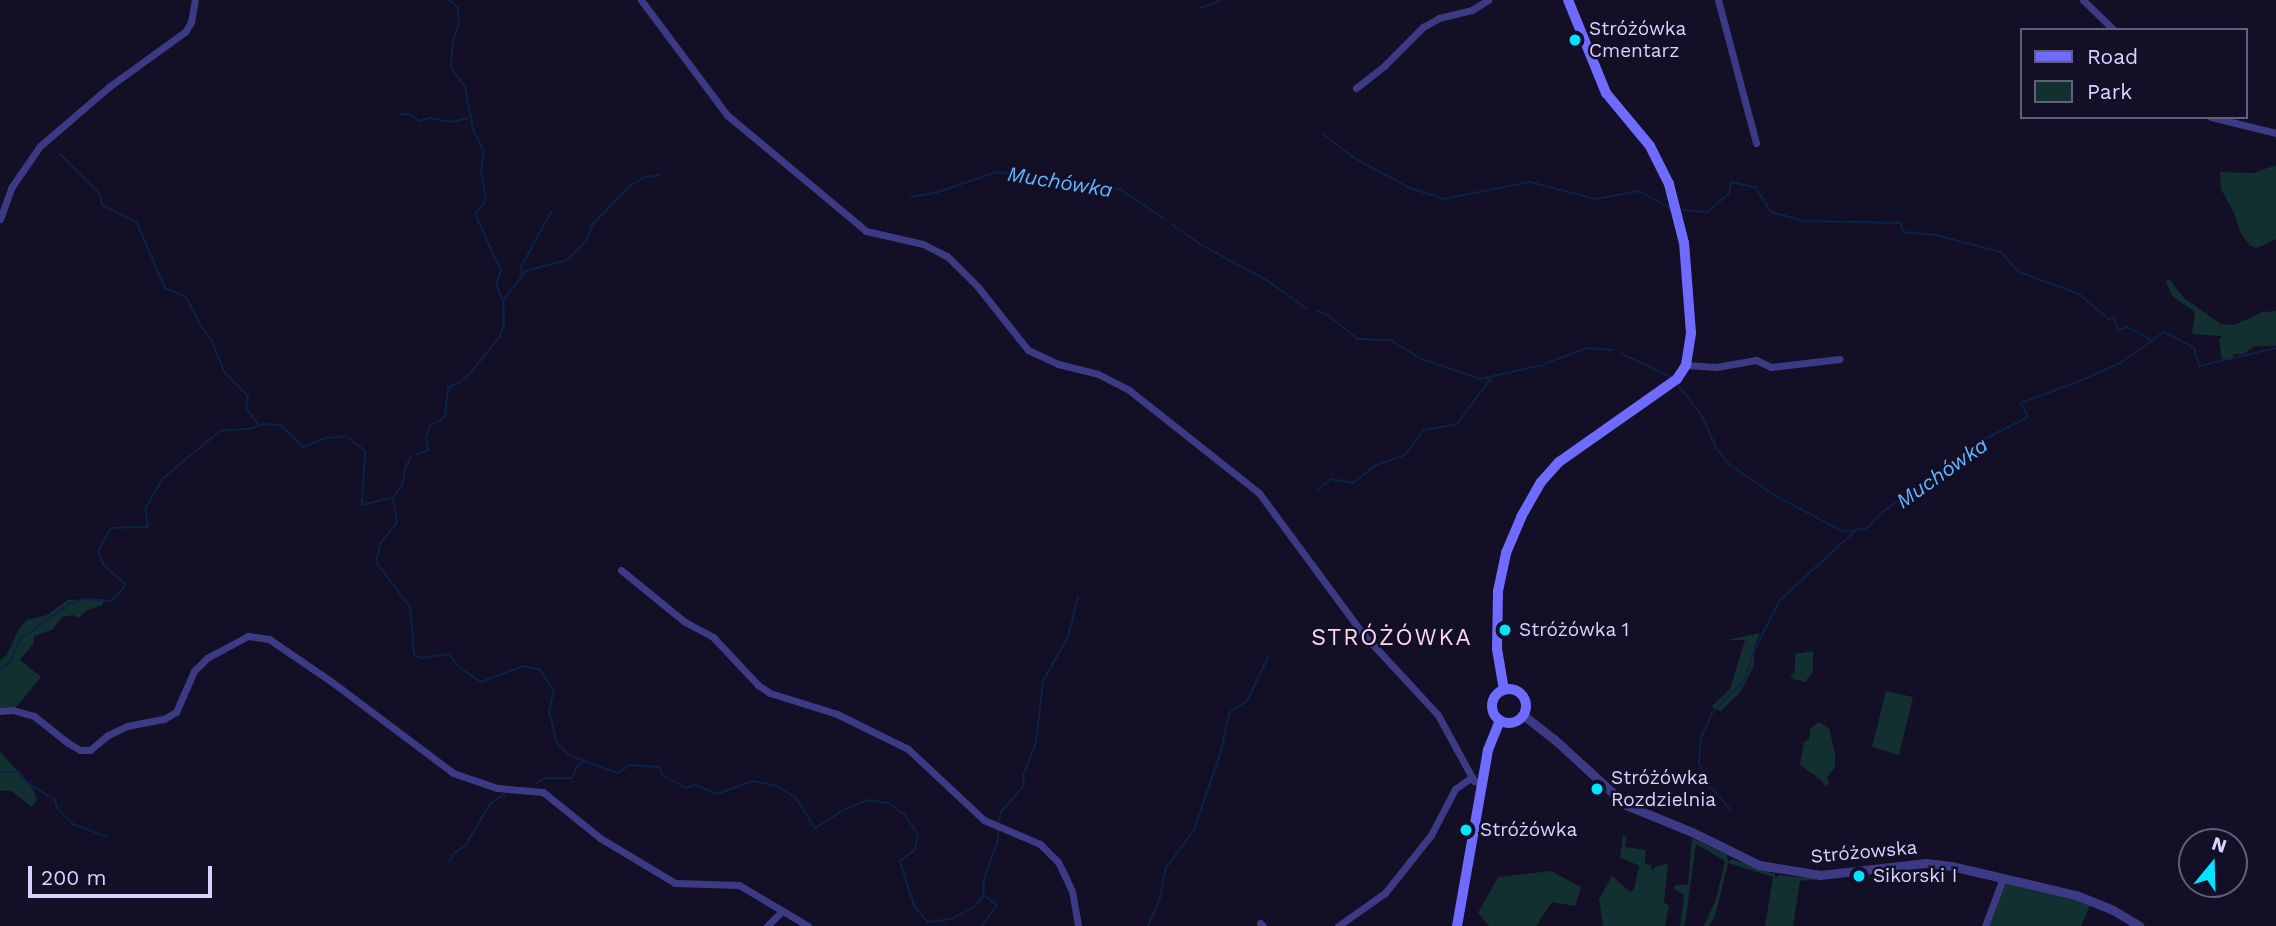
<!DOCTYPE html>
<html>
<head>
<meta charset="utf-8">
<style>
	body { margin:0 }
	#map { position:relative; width:2276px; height:926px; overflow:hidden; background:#130f26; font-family:"Work Sans",sans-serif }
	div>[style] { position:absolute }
	.green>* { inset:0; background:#12302f }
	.stream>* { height:2px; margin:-1px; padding:0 1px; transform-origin:1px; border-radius:1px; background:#0c2248 }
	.minor>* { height:7px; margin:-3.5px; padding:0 3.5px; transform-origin:3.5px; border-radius:3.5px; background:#3d3a85 }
	.tertiary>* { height:9px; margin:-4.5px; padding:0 4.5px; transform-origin:4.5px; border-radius:4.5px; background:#3d3a85 }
	.secondary>* { height:10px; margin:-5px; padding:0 5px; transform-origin:5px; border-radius:5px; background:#6f6bff }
	.secondary>.ring { margin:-5px; padding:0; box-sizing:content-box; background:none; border:10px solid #6f6bff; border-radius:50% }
	.dots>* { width:19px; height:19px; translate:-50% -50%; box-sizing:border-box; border:4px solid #130f26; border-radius:50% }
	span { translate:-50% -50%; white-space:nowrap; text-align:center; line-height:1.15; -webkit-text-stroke:5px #130f26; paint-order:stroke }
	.poi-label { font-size:19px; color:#d9d4ff }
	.left { translate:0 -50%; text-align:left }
	.street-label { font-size:19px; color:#d9d4ff }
	.water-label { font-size:21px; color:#62b6ff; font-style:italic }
	.quarter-label { font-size:23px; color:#ffd6f0; letter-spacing:2px }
	.legend { position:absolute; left:2020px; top:28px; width:228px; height:91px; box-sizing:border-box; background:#130f26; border:2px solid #625e7d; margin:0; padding:9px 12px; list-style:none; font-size:21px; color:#d9d4ff }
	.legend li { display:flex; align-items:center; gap:14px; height:35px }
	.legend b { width:35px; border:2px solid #625e7d }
	.north { position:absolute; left:2178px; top:828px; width:70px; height:70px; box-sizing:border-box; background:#130f26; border:2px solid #625e7d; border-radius:50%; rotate:19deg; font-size:19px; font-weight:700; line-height:28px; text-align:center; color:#d9d4ff }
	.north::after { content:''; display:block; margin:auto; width:24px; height:32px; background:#00e5ff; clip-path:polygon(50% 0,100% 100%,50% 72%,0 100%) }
	.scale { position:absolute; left:28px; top:866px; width:184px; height:32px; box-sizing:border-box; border:4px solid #d9d4ff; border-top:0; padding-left:9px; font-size:21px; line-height:24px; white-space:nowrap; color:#d9d4ff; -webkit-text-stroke:5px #130f26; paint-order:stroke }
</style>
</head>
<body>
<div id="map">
	<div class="green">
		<i style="clip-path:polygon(2276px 165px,2276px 239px,2257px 248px,2250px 246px,2241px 234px,2234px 213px,2221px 189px,2220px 172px,2253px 173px)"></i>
		<i style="clip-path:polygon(2169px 279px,2184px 298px,2221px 324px,2234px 325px,2263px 312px,2276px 311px,2276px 346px,2254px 346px,2244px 354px,2234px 354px,2233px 359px,2222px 360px,2219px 340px,2222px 336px,2192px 334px,2195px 312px,2173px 297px,2166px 282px)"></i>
		<i style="clip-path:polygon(103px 599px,103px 605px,88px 610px,78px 618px,73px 615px,62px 617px,52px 630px,34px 636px,34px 643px,20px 660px,41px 677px,17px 706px,0 709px,0 660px,6px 656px,19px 629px,27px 620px,47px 615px,68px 600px)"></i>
		<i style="clip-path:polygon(1760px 633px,1754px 648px,1754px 665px,1741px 691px,1721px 711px,1711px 707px,1730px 689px,1745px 640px,1727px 640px)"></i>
		<i style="clip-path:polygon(1813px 651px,1813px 671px,1805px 682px,1790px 678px,1795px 670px,1795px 654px)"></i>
		<i style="clip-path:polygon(1886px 691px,1913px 697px,1899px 755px,1872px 747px)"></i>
		<i style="clip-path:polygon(1819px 722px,1829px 728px,1835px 753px,1835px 767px,1827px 778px,1829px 783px,1826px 787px,1821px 780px,1800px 765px,1804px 742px,1809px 739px,1810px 729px)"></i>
		<i style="clip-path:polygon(0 752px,30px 784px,37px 799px,32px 807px,10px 790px,0 791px)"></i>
		<i style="clip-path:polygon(1623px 835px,1627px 836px,1625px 847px,1646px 850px,1645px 864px,1651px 865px,1652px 871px,1655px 867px,1668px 863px,1664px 902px,1669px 906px,1665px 926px,1603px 926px,1599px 899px,1612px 876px,1630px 892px,1634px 889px,1639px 866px,1620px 857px)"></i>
		<i style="clip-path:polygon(1692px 838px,1727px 855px,1728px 862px,1732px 859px,1775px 874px,1775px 878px,1779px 875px,1818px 879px,1800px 881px,1793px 926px,1765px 926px,1773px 877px,1728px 863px,1715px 916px,1709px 926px,1704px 926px,1716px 899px,1725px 861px,1696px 844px,1686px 917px,1684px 926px,1680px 926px,1684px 895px,1673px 888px,1676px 885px,1688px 885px)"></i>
		<i style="clip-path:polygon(1551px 871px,1581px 887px,1575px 906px,1552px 902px,1536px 926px,1489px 926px,1478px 913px,1498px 877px)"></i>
		<i style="clip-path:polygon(2002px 882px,2082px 901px,2091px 904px,2081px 926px,1986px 926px)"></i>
	</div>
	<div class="stream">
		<i style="left:1201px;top:8px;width:22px;rotate:-22deg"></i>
		<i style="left:400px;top:114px;width:8px"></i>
		<i style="left:408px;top:114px;width:14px;rotate:30deg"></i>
		<i style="left:420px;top:121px;width:10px;rotate:-17deg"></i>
		<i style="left:430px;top:118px;width:21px;rotate:11deg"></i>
		<i style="left:451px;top:122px;width:18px;rotate:-13deg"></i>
		<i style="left:1323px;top:134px;width:37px;rotate:38deg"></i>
		<i style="left:1352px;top:157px;width:66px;rotate:28.1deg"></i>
		<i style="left:1410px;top:188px;width:35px;rotate:18deg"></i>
		<i style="left:1443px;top:199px;width:89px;rotate:-11.1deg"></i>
		<i style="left:1530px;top:182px;width:68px;rotate:14.4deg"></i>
		<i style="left:1596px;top:199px;width:44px;rotate:-10.5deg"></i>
		<i style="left:1639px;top:191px;width:38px;rotate:29deg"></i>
		<i style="left:60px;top:154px;width:55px;rotate:45deg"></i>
		<i style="left:99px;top:193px;width:12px;rotate:76deg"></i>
		<i style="left:102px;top:205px;width:39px;rotate:27deg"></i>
		<i style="left:137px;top:223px;width:71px;rotate:66.7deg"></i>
		<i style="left:165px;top:288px;width:23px;rotate:23deg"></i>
		<i style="left:186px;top:297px;width:31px;rotate:63deg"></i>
		<i style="left:200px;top:325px;width:18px;rotate:52deg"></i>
		<i style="left:211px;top:339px;width:37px;rotate:68deg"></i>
		<i style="left:225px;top:373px;width:33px;rotate:45deg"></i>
		<i style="left:248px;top:396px;width:12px;rotate:99deg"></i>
		<i style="left:246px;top:408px;width:21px;rotate:53deg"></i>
		<i style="left:911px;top:197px;width:27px;rotate:-10deg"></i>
		<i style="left:938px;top:192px;width:62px;rotate:-18.7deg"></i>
		<i style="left:997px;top:172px;width:40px;rotate:5.7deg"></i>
		<i style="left:1037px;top:176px;width:55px;rotate:13.8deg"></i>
		<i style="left:1090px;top:189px;width:30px"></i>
		<i style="left:1120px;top:189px;width:52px;rotate:34deg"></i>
		<i style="left:1681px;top:210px;width:27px;rotate:4deg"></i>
		<i style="left:1708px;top:212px;width:28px;rotate:-42deg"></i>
		<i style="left:1729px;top:193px;width:11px;rotate:-80deg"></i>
		<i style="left:1731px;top:182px;width:25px;rotate:12deg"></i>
		<i style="left:1755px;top:187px;width:30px;rotate:57deg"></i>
		<i style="left:1771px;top:212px;width:35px;rotate:15deg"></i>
		<i style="left:1805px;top:221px;width:96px;rotate:1.2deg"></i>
		<i style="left:1901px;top:223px;width:9px;rotate:77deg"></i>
		<i style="left:1903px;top:232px;width:32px;rotate:5deg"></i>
		<i style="left:1935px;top:235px;width:68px;rotate:14.4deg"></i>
		<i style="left:2001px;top:252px;width:27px;rotate:48deg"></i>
		<i style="left:2019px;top:272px;width:64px;rotate:20.1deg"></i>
		<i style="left:2079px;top:294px;width:39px;rotate:40deg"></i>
		<i style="left:2109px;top:319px;width:5px;rotate:-22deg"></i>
		<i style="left:2114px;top:317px;width:14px;rotate:73deg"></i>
		<i style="left:2118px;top:330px;width:9px;rotate:-18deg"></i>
		<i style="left:2127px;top:327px;width:26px;rotate:28deg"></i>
		<i style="left:1171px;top:224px;width:41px;rotate:34.1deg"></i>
		<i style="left:1205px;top:247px;width:72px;rotate:28.4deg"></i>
		<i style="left:1268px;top:281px;width:47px;rotate:35.4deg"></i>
		<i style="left:522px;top:275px;width:8px;rotate:-97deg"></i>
		<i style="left:521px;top:267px;width:63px;rotate:-61.4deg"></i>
		<i style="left:503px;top:301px;width:38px;rotate:-53deg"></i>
		<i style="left:526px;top:271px;width:42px;rotate:-15deg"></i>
		<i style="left:567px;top:260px;width:27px;rotate:-45deg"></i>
		<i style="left:586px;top:241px;width:18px;rotate:-68deg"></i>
		<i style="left:593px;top:224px;width:54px;rotate:-45.7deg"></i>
		<i style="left:631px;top:185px;width:16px;rotate:-30deg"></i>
		<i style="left:645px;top:177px;width:15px;rotate:-8deg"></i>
		<i style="left:1317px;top:311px;width:12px;rotate:20deg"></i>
		<i style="left:1328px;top:315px;width:38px;rotate:39deg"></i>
		<i style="left:1358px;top:339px;width:32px;rotate:2deg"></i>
		<i style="left:1390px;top:340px;width:37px;rotate:31deg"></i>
		<i style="left:1422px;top:359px;width:61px;rotate:19deg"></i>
		<i style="left:1480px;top:379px;width:64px;rotate:-12.7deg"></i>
		<i style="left:1622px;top:354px;width:54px;rotate:25.1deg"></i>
		<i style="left:1546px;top:363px;width:45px;rotate:-19.7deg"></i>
		<i style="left:1588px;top:348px;width:24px;rotate:5deg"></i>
		<i style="left:1677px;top:384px;width:41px;rotate:52deg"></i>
		<i style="left:1702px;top:416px;width:36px;rotate:66deg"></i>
		<i style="left:1717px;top:449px;width:19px;rotate:51deg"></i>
		<i style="left:1729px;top:464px;width:55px;rotate:34.6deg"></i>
		<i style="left:1774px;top:495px;width:79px;rotate:27.9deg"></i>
		<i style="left:1844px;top:532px;width:23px;rotate:-10deg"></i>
		<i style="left:1867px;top:528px;width:18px;rotate:-47deg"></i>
		<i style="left:1879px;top:515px;width:91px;rotate:-36.5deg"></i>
		<i style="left:1952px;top:461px;width:39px;rotate:-35deg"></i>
		<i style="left:1984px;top:439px;width:49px;rotate:-26.6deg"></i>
		<i style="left:2028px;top:417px;width:16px;rotate:-117deg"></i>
		<i style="left:2021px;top:403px;width:63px;rotate:-20.4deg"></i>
		<i style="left:2080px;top:381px;width:46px;rotate:-24.3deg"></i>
		<i style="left:2122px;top:362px;width:52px;rotate:-35.5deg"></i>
		<i style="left:2164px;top:332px;width:34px;rotate:28deg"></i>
		<i style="left:2194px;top:348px;width:19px;rotate:74deg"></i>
		<i style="left:2199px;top:366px;width:79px;rotate:-13.2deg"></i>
		<i style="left:417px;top:454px;width:12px;rotate:-20deg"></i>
		<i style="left:428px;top:450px;width:13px;rotate:-99deg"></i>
		<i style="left:426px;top:437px;width:12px;rotate:-70deg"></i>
		<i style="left:430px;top:426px;width:17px;rotate:-31deg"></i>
		<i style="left:445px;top:417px;width:30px;rotate:-84deg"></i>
		<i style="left:448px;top:387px;width:14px;rotate:-21deg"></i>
		<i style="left:461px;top:382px;width:16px;rotate:-45deg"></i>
		<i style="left:472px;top:371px;width:43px;rotate:-50.7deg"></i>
		<i style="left:499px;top:338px;width:15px;rotate:-70deg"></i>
		<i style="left:504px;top:324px;width:23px;rotate:-92deg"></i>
		<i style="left:503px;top:301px;width:18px;rotate:-112deg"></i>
		<i style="left:496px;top:284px;width:14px;rotate:-69deg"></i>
		<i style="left:501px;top:271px;width:63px;rotate:-114.5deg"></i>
		<i style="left:475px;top:214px;width:17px;rotate:-50deg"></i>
		<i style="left:486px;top:201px;width:31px;rotate:-99deg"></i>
		<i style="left:481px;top:170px;width:18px;rotate:-81deg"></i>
		<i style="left:484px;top:152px;width:25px;rotate:-116deg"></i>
		<i style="left:473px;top:129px;width:43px;rotate:-100.8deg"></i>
		<i style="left:465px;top:87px;width:24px;rotate:-126deg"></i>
		<i style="left:451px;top:68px;width:27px;rotate:-86deg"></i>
		<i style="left:453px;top:41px;width:18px;rotate:-71deg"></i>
		<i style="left:459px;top:24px;width:16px;rotate:-94deg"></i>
		<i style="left:458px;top:8px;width:12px;rotate:-138deg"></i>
		<i style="left:1317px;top:490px;width:18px;rotate:-38deg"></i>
		<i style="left:1331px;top:479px;width:22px;rotate:10deg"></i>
		<i style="left:1353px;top:483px;width:29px;rotate:-38deg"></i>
		<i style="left:1376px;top:465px;width:31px;rotate:-19deg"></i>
		<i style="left:1405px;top:455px;width:31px;rotate:-53deg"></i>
		<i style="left:1424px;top:430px;width:34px;rotate:-10deg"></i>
		<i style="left:1457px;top:424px;width:57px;rotate:-53.5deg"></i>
		<i style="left:393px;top:497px;width:14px;rotate:-51deg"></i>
		<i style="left:402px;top:486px;width:17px;rotate:-80deg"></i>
		<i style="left:405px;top:469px;width:14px;rotate:-65deg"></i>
		<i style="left:0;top:670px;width:16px;rotate:-43deg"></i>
		<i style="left:12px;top:659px;width:22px;rotate:-68deg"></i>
		<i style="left:20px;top:639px;width:60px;rotate:-35.5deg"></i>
		<i style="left:69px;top:604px;width:16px;rotate:-18deg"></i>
		<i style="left:84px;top:599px;width:27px;rotate:4deg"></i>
		<i style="left:111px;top:601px;width:22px;rotate:-47deg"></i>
		<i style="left:126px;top:585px;width:31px;rotate:-138deg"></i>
		<i style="left:103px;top:564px;width:14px;rotate:-111deg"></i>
		<i style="left:98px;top:551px;width:26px;rotate:-61deg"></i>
		<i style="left:111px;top:528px;width:37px;rotate:-2deg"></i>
		<i style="left:148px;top:527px;width:18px;rotate:-99deg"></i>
		<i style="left:145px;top:509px;width:34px;rotate:-60deg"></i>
		<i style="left:162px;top:479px;width:75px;rotate:-39.6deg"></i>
		<i style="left:220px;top:431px;width:32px;rotate:-5deg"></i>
		<i style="left:252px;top:428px;width:12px;rotate:-20deg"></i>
		<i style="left:263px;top:424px;width:17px;rotate:3deg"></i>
		<i style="left:280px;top:425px;width:33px;rotate:43deg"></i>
		<i style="left:304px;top:447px;width:23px;rotate:-23deg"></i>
		<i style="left:325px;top:438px;width:21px;rotate:-5deg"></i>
		<i style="left:346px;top:436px;width:24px;rotate:38deg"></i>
		<i style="left:365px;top:451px;width:54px;rotate:93.2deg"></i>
		<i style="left:362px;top:505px;width:32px;rotate:-14deg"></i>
		<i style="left:393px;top:497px;width:26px;rotate:81deg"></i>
		<i style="left:397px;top:523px;width:25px;rotate:130deg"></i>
		<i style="left:381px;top:542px;width:21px;rotate:104deg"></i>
		<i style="left:376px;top:562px;width:56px;rotate:52.9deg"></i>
		<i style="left:410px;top:607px;width:47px;rotate:85.1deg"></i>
		<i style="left:414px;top:654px;width:8px;rotate:30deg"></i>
		<i style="left:421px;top:658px;width:28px;rotate:-8deg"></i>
		<i style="left:449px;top:654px;width:16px;rotate:52deg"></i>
		<i style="left:459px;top:667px;width:27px;rotate:34deg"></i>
		<i style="left:481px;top:682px;width:45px;rotate:-20.9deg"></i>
		<i style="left:523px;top:666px;width:17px;rotate:13deg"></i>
		<i style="left:540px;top:670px;width:25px;rotate:56deg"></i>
		<i style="left:554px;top:691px;width:21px;rotate:104deg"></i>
		<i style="left:549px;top:711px;width:33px;rotate:76deg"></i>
		<i style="left:557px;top:743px;width:17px;rotate:45deg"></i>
		<i style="left:569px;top:755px;width:30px;rotate:21deg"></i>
		<i style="left:597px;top:766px;width:22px;rotate:18deg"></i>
		<i style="left:618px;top:773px;width:14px;rotate:-34deg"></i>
		<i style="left:630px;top:765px;width:29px;rotate:4deg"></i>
		<i style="left:659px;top:767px;width:9px;rotate:69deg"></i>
		<i style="left:662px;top:775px;width:27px;rotate:28deg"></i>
		<i style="left:686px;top:788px;width:10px;rotate:-17deg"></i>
		<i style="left:696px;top:785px;width:23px;rotate:23deg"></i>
		<i style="left:717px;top:794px;width:38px;rotate:-20deg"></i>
		<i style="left:753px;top:781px;width:25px;rotate:12deg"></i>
		<i style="left:777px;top:786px;width:22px;rotate:32deg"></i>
		<i style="left:796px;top:798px;width:36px;rotate:58deg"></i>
		<i style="left:815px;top:828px;width:36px;rotate:-32deg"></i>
		<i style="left:845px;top:809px;width:25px;rotate:-21deg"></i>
		<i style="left:868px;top:800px;width:20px;rotate:9deg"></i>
		<i style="left:888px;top:803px;width:21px;rotate:35deg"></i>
		<i style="left:905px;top:815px;width:23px;rotate:56deg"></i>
		<i style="left:918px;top:834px;width:16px;rotate:101deg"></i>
		<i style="left:915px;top:850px;width:19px;rotate:144deg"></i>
		<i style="left:900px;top:861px;width:47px;rotate:72.7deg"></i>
		<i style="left:914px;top:906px;width:21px;rotate:49deg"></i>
		<i style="left:928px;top:922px;width:24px;rotate:-7deg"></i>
		<i style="left:952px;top:919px;width:26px;rotate:-29deg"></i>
		<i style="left:975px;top:906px;width:14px;rotate:-51deg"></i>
		<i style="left:984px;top:895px;width:16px;rotate:38deg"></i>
		<i style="left:997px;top:905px;width:26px;rotate:126deg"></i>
		<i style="left:0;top:772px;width:18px"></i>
		<i style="left:18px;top:772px;width:15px;rotate:48deg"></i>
		<i style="left:28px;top:783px;width:32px;rotate:32deg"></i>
		<i style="left:55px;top:800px;width:8px;rotate:76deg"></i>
		<i style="left:57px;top:808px;width:23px;rotate:45deg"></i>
		<i style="left:73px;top:824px;width:36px;rotate:21deg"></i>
		<i style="left:537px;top:783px;width:9px;rotate:-36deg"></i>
		<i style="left:544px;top:778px;width:28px"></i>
		<i style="left:572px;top:778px;width:13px;rotate:-67deg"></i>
		<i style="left:577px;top:766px;width:11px;rotate:-34deg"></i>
		<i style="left:1730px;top:809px;width:30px;rotate:-132deg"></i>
		<i style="left:1710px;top:787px;width:26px;rotate:-115deg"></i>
		<i style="left:1699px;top:763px;width:25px;rotate:-85deg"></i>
		<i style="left:1701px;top:738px;width:27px;rotate:-66deg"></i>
		<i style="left:1712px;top:713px;width:47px;rotate:-45.9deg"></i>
		<i style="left:1745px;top:679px;width:29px;rotate:-72deg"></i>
		<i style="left:1754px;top:651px;width:57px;rotate:-63deg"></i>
		<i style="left:1780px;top:600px;width:102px;rotate:-42.6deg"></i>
		<i style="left:998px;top:823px;width:11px;rotate:-75deg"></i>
		<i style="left:1001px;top:812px;width:35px;rotate:-49deg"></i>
		<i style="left:1024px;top:786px;width:11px;rotate:-95deg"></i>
		<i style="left:1023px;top:775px;width:35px;rotate:-68deg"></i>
		<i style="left:1036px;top:743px;width:62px;rotate:-83.6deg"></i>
		<i style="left:1043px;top:681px;width:51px;rotate:-60.4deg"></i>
		<i style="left:1068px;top:637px;width:41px;rotate:-76deg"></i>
		<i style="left:449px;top:862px;width:12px;rotate:-59deg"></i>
		<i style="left:455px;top:852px;width:12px;rotate:-31deg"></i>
		<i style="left:465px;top:846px;width:49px;rotate:-59.2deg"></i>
		<i style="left:490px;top:804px;width:19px;rotate:-36deg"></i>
		<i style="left:983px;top:894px;width:15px;rotate:-86deg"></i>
		<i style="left:984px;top:879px;width:41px;rotate:-70.3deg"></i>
		<i style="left:998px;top:840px;width:11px;rotate:-90deg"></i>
		<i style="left:1148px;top:926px;width:30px;rotate:-67deg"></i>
		<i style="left:1160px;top:898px;width:31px;rotate:-79deg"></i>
		<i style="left:1166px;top:868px;width:47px;rotate:-53.6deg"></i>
		<i style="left:1194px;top:830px;width:83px;rotate:-71.1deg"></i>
		<i style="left:1221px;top:751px;width:39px;rotate:-78deg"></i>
		<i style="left:1229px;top:713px;width:22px;rotate:-34deg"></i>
		<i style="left:1247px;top:701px;width:51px;rotate:-64.4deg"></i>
	</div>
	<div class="minor">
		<i style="left:641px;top:0;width:144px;rotate:53.2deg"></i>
		<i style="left:727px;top:115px;width:172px;rotate:39.8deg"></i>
		<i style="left:859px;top:225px;width:9px;rotate:41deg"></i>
		<i style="left:866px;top:231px;width:58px;rotate:12.8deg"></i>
		<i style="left:923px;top:244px;width:27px;rotate:27deg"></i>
		<i style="left:947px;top:256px;width:44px;rotate:45deg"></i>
		<i style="left:978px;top:287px;width:80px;rotate:51.6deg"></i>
		<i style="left:1028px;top:350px;width:33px;rotate:25deg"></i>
		<i style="left:1058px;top:364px;width:41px;rotate:14deg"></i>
		<i style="left:1098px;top:374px;width:35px;rotate:27deg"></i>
		<i style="left:1129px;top:390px;width:166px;rotate:38.4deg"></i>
		<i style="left:1259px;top:493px;width:175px;rotate:53.6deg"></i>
		<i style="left:1363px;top:634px;width:110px;rotate:47.2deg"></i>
		<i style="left:1438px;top:715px;width:75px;rotate:61.4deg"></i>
		<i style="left:1474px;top:781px;width:8px;rotate:14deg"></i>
		<i style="left:1718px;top:0;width:148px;rotate:75.1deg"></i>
		<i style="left:2083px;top:0;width:43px;rotate:44.1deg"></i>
		<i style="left:1356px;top:88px;width:37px;rotate:-38deg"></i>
		<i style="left:1385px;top:65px;width:54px;rotate:-45deg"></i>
		<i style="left:1423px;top:27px;width:18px;rotate:-29deg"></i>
		<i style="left:1439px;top:18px;width:34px;rotate:-14deg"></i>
		<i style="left:1472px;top:10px;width:19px;rotate:-32deg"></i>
		<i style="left:2211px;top:117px;width:67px;rotate:13.8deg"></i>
		<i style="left:0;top:219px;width:33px;rotate:-70deg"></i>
		<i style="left:11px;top:188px;width:51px;rotate:-55.4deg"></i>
		<i style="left:40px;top:146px;width:92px;rotate:-40.6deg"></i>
		<i style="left:110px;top:86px;width:92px;rotate:-35.8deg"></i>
		<i style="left:185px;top:32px;width:12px;rotate:-59deg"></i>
		<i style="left:191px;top:22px;width:22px;rotate:-80deg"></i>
		<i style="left:1686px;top:365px;width:30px;rotate:4deg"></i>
		<i style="left:1716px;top:367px;width:41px;rotate:-9.9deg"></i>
		<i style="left:1756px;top:360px;width:17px;rotate:25deg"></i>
		<i style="left:1771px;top:367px;width:69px;rotate:-6.6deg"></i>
		<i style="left:621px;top:570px;width:82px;rotate:39.1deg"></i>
		<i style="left:685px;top:622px;width:32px;rotate:28deg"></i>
		<i style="left:713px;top:637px;width:66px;rotate:46.8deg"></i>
		<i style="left:758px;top:685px;width:14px;rotate:34deg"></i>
		<i style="left:770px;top:693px;width:70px;rotate:17.4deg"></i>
		<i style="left:837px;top:714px;width:79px;rotate:26.2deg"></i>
		<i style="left:908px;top:749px;width:104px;rotate:43.1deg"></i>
		<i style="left:984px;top:820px;width:61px;rotate:23.2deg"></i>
		<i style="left:1040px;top:844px;width:25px;rotate:45deg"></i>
		<i style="left:1058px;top:862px;width:13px;rotate:63deg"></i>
		<i style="left:1064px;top:874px;width:19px;rotate:65deg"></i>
		<i style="left:1072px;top:891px;width:36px;rotate:80deg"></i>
		<i style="left:0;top:711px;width:13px;rotate:-4deg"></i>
		<i style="left:13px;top:710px;width:22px;rotate:16deg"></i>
		<i style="left:34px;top:716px;width:43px;rotate:38.5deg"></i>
		<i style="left:68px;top:743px;width:14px;rotate:30deg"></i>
		<i style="left:80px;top:750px;width:10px"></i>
		<i style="left:90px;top:750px;width:23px;rotate:-40deg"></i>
		<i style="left:108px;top:735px;width:21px;rotate:-25deg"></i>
		<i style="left:127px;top:726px;width:38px;rotate:-11deg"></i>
		<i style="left:164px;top:719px;width:14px;rotate:-30deg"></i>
		<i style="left:176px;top:712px;width:45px;rotate:-66.3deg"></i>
		<i style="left:194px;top:671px;width:18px;rotate:-45deg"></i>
		<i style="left:207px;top:658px;width:47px;rotate:-28.2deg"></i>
		<i style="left:248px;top:636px;width:21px;rotate:8deg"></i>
		<i style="left:269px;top:639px;width:76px;rotate:34.3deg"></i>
		<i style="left:332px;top:682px;width:151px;rotate:36.9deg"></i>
		<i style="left:453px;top:773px;width:46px;rotate:18.8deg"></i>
		<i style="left:497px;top:788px;width:46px;rotate:5deg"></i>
		<i style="left:543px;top:792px;width:73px;rotate:38.9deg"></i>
		<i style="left:600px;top:838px;width:87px;rotate:31deg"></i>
		<i style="left:675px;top:883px;width:64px;rotate:1.8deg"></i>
		<i style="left:739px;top:885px;width:80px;rotate:30.7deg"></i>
		<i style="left:1260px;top:923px;width:4px;rotate:45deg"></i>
		<i style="left:767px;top:926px;width:21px;rotate:-45deg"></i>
		<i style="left:1338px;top:926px;width:57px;rotate:-35.1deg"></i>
		<i style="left:1385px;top:893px;width:74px;rotate:-51.6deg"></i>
		<i style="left:1431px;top:835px;width:52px;rotate:-62.4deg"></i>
		<i style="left:1455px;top:789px;width:21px;rotate:-35deg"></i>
		<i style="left:1985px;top:926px;width:51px;rotate:-69.4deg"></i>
	</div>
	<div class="tertiary">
		<i style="left:1523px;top:715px;width:39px;rotate:38deg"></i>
		<i style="left:1554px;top:739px;width:98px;rotate:42.5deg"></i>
		<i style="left:1626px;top:805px;width:71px;rotate:22.2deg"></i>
		<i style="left:1692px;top:832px;width:75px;rotate:26.2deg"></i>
		<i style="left:1759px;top:865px;width:62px;rotate:9.3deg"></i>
		<i style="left:1820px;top:875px;width:107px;rotate:-6.5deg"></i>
		<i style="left:1926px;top:863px;width:25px;rotate:7deg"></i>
		<i style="left:1951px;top:866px;width:128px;rotate:13.1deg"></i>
		<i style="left:2076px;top:895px;width:40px;rotate:22deg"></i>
		<i style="left:2113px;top:910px;width:31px;rotate:31deg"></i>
	</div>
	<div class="secondary">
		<i class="ring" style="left:1492px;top:689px;width:24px;height:24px"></i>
		<i style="left:1504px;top:690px;width:42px;rotate:-99.7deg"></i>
		<i style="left:1497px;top:649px;width:58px;rotate:-89deg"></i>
		<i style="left:1498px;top:591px;width:39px;rotate:-78deg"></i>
		<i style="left:1506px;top:553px;width:39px;rotate:-67deg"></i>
		<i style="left:1521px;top:517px;width:40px;rotate:-60.3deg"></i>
		<i style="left:1541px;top:482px;width:27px;rotate:-48deg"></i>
		<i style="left:1559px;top:462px;width:144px;rotate:-35.1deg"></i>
		<i style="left:1677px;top:379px;width:17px;rotate:-57deg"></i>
		<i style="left:1686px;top:365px;width:32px;rotate:-81deg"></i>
		<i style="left:1691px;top:333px;width:90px;rotate:-94.4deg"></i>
		<i style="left:1684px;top:243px;width:61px;rotate:-104.3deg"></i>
		<i style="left:1669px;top:184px;width:42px;rotate:-116.6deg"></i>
		<i style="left:1650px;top:146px;width:69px;rotate:-129.7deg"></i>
		<i style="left:1606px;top:93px;width:100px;rotate:-112.2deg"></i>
		<i style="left:1457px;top:926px;width:179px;rotate:-80deg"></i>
		<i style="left:1488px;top:750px;width:32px;rotate:-68deg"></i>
	</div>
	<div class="dots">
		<i style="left:1575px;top:40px;background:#00e5ff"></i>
		<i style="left:1505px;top:630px;background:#00e5ff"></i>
		<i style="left:1597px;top:789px;background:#00e5ff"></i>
		<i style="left:1466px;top:830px;background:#00e5ff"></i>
		<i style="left:1859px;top:876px;background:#00e5ff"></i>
	</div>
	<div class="poi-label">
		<span class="left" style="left:1589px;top:40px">Stróżówka<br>Cmentarz</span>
		<span class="left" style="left:1519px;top:630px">Stróżówka 1</span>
		<span class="left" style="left:1611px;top:789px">Stróżówka<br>Rozdzielnia</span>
		<span class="left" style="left:1480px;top:830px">Stróżówka</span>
		<span class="left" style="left:1873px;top:876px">Sikorski I</span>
	</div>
	<div class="street-label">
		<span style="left:1864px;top:852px;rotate:-5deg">Stróżowska</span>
	</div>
	<div class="water-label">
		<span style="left:1060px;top:182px;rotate:9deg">Muchówka</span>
		<span style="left:1942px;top:473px;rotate:-35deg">Muchówka</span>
	</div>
	<div class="quarter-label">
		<span style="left:1392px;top:638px">STRÓŻÓWKA</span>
	</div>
	<ul class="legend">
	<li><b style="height:9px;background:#6f6bff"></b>Road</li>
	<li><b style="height:19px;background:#12302f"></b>Park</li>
	</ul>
	<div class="north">N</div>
	<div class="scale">200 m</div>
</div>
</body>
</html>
